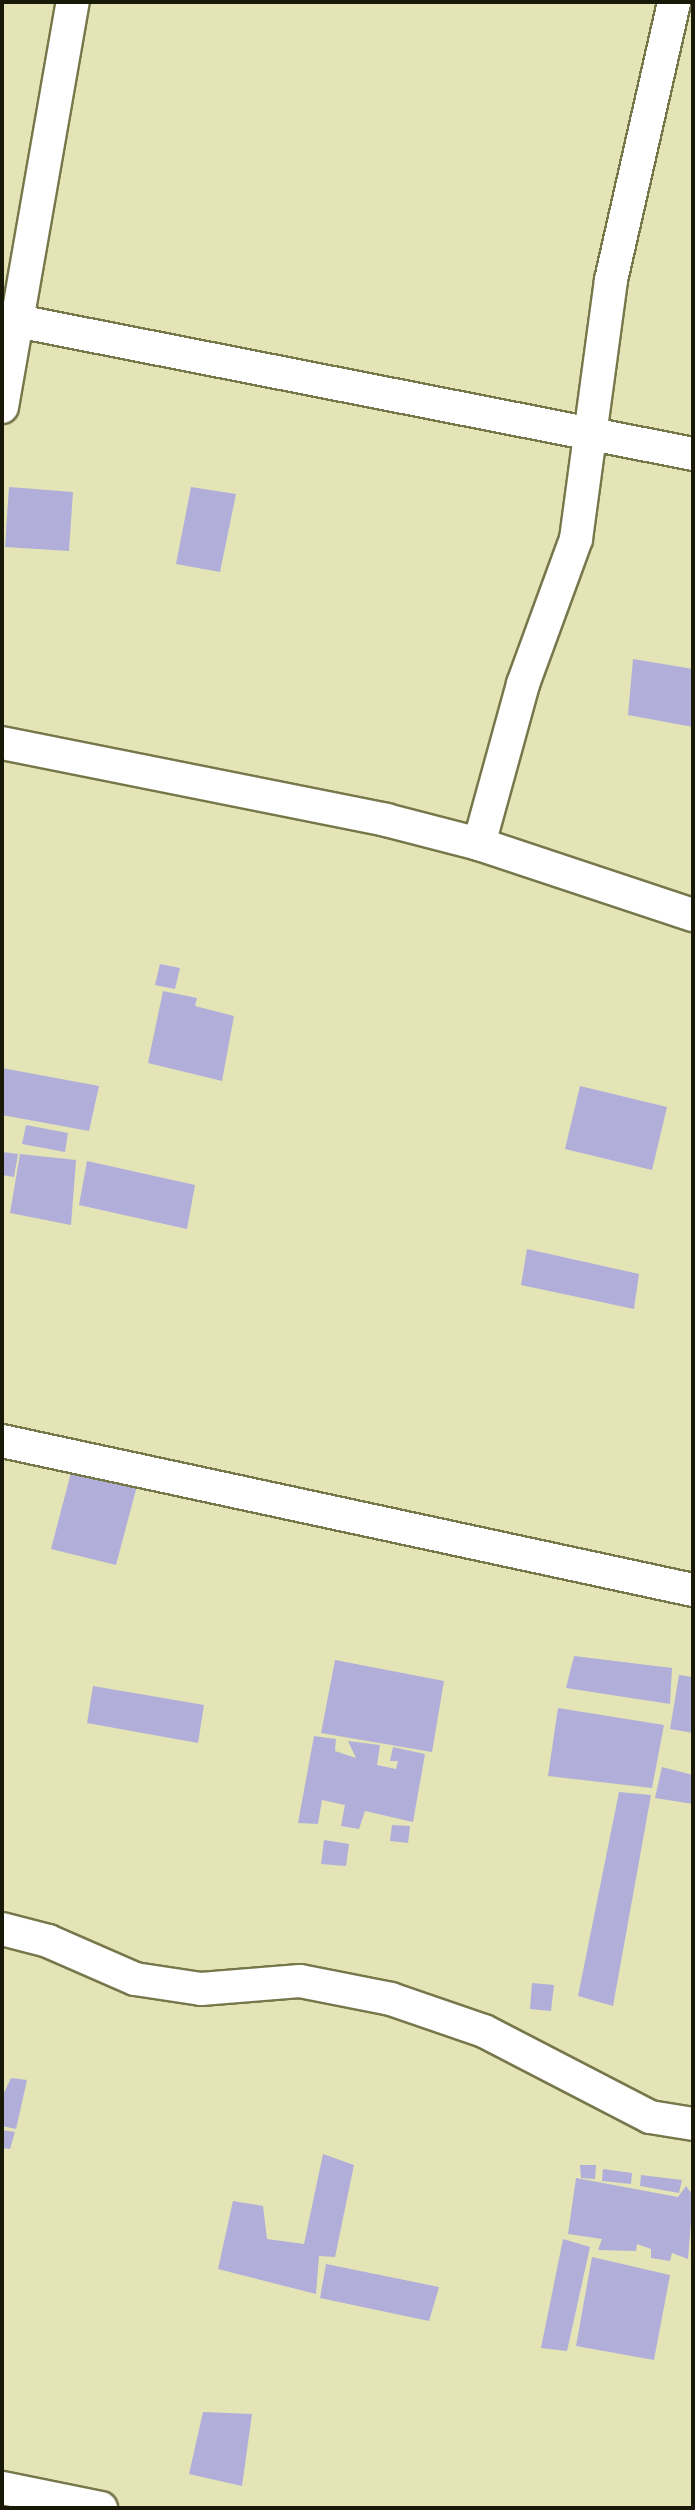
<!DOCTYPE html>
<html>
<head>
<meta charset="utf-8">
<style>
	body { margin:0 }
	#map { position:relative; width:695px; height:2510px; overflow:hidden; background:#e4e4b6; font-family:"PT Sans",sans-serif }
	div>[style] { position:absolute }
	.building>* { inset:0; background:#b1afda }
	.roads { filter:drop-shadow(2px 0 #77774c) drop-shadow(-2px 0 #77774c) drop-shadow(0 2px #77774c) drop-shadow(0 -2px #77774c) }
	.minor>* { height:32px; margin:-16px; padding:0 16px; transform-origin:16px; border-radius:16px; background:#fff }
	span { translate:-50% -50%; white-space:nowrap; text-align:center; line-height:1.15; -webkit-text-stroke:5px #fff; paint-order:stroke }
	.frame { position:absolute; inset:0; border:4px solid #191908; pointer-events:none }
</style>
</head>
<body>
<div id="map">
	<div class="building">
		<i style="clip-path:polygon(9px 487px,73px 492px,69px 551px,5px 547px)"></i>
		<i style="clip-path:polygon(191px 487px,236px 494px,220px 572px,176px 564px)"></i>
		<i style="clip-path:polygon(633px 659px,693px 669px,693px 727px,628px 715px)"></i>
		<i style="clip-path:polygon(160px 964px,180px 968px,175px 989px,155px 985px)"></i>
		<i style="clip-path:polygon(163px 991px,197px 998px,195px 1006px,234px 1016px,222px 1081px,148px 1063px)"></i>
		<i style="clip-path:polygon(2px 1068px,99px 1086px,89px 1131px,2px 1115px)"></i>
		<i style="clip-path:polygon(580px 1086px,667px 1107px,652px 1170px,565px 1149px)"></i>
		<i style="clip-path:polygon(26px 1125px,68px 1133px,65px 1152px,22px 1144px)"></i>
		<i style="clip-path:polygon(2px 1152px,18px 1154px,14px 1177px,2px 1175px)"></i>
		<i style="clip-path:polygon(20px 1154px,76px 1160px,71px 1225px,10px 1213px)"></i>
		<i style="clip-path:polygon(87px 1161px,195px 1185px,187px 1229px,79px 1205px)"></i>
		<i style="clip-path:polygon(527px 1249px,639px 1274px,634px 1309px,521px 1285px)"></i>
		<i style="clip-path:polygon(73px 1465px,138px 1482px,116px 1565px,51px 1549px)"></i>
		<i style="clip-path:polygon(574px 1656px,672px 1668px,670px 1704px,566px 1688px)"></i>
		<i style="clip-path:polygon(335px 1660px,444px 1681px,432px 1752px,321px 1733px)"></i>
		<i style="clip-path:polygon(679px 1675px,693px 1677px,693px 1733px,670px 1729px)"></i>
		<i style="clip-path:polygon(93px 1686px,204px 1705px,198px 1743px,87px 1723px)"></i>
		<i style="clip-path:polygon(558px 1708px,664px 1725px,652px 1788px,548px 1776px)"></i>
		<i style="clip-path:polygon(314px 1736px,336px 1739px,335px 1751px,356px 1758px,348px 1741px,380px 1745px,377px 1765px,396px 1769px,398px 1761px,390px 1761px,393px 1747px,425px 1754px,413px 1822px,365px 1811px,359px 1829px,341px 1826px,345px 1805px,322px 1800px,318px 1824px,298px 1823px)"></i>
		<i style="clip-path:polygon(662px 1767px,693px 1775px,693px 1804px,655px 1798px)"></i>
		<i style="clip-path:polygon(619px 1792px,651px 1795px,613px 2006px,578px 1996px)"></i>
		<i style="clip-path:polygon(392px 1825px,410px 1826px,408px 1843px,390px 1841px)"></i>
		<i style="clip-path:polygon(324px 1840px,349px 1844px,346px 1866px,321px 1864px)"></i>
		<i style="clip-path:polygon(532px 1983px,554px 1985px,551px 2011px,530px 2009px)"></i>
		<i style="clip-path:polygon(11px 2078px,27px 2080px,16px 2129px,2px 2126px,2px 2097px)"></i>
		<i style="clip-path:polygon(2px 2130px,15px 2132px,10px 2149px,2px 2148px)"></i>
		<i style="clip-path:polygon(323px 2154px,354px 2165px,335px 2257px,319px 2256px,316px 2294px,218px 2269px,233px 2201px,263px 2206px,267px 2239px,304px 2244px)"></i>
		<i style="clip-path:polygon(580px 2165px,596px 2165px,595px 2179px,581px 2178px)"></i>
		<i style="clip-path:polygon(603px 2169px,632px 2173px,631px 2184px,602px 2181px)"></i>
		<i style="clip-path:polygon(641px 2175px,682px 2180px,679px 2193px,640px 2186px)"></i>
		<i style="clip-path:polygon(576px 2178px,678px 2197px,686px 2186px,693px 2195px,688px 2259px,672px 2253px,670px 2261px,651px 2258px,651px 2249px,637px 2244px,636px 2251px,598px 2250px,602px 2239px,568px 2234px)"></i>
		<i style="clip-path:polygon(563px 2239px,590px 2247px,567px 2351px,541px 2348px)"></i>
		<i style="clip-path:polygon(592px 2257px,670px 2275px,654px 2360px,576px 2346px)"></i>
		<i style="clip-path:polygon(326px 2264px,439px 2287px,429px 2321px,320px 2298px)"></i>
		<i style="clip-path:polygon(203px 2412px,252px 2414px,242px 2486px,189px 2474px)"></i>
	</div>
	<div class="roads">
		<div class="minor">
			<i style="left:2px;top:318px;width:704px;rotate:11.13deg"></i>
			<i style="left:2px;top:407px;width:411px;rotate:-80.1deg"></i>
			<i style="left:2px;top:743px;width:392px;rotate:11.3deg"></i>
			<i style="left:386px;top:820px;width:96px;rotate:14.5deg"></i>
			<i style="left:479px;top:844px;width:225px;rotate:18.4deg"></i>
			<i style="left:479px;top:844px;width:166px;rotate:-74.6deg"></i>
			<i style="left:523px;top:684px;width:154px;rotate:-69.9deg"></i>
			<i style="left:576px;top:539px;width:261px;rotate:-82.3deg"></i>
			<i style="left:611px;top:280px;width:285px;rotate:-77.2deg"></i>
			<i style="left:2px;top:1441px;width:707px;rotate:12.17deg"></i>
			<i style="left:2px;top:1929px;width:48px;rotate:14.6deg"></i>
			<i style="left:48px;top:1941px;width:95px;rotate:23.6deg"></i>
			<i style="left:135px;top:1979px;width:67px;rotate:8.6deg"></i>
			<i style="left:201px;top:1989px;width:99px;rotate:-4.6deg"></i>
			<i style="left:300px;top:1981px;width:93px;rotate:11.2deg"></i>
			<i style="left:391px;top:1999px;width:98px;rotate:19deg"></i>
			<i style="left:484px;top:2031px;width:187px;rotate:27.4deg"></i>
			<i style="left:650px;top:2117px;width:44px;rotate:9.2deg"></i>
			<i style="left:2px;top:2488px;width:101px;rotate:11.4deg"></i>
		</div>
	</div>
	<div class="frame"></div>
</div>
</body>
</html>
